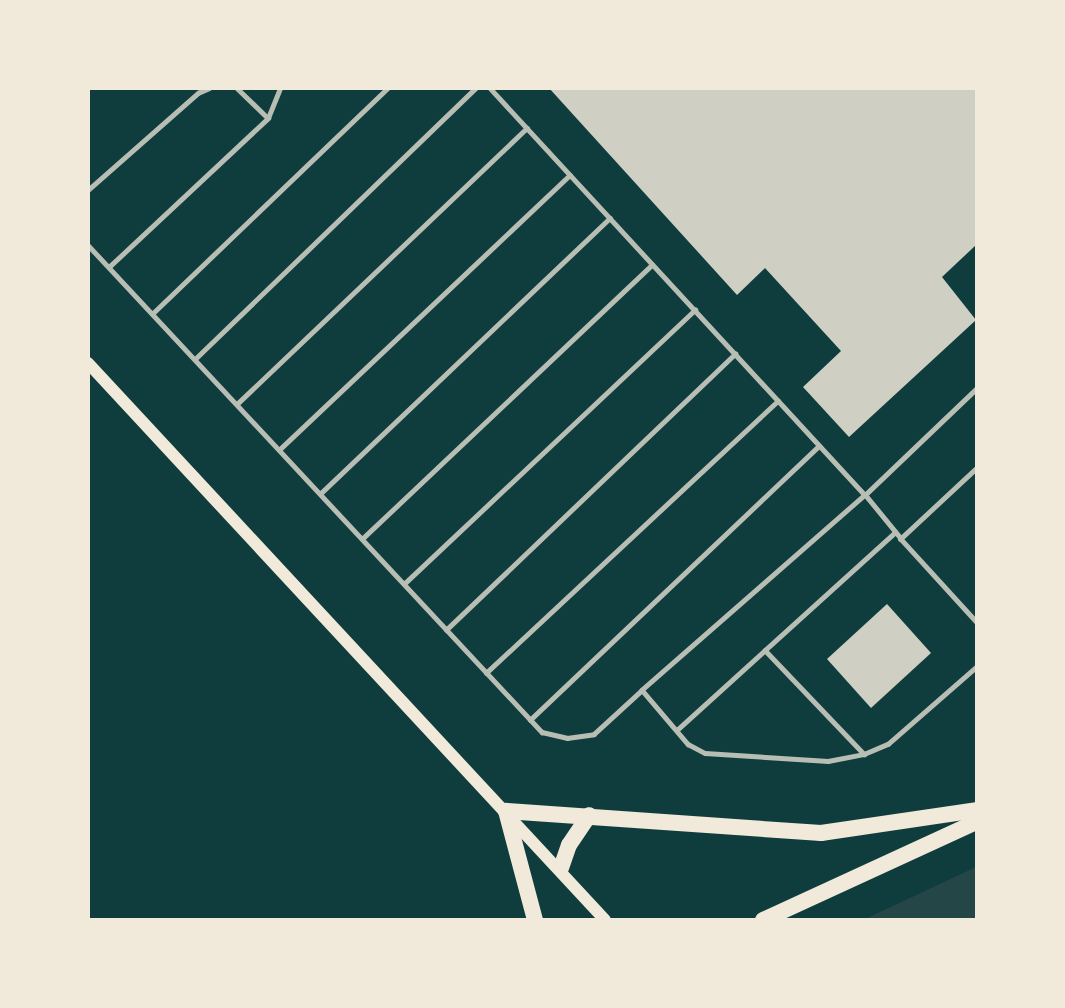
<!DOCTYPE html>
<html>
<head>
<meta charset="utf-8">
<style>
	body { margin:0 }
	#map { position:relative; width:1065px; height:1008px; overflow:hidden; background:#0f3d3e; font-family:"Sofia Sans Condensed",sans-serif }
	div>[style] { position:absolute }
	.green>* { inset:0; background:#244646 }
	.building>* { inset:0; background:#cfcfc3 }
	.service>* { height:4.5px; margin:-2.25px; padding:0 2.25px; transform-origin:2.25px; border-radius:2.25px; background:#b8beb3 }
	.secondary>* { height:12px; margin:-6px; padding:0 6px; transform-origin:6px; border-radius:6px; background:#f1e9da }
	.trunk>* { height:16px; margin:-8px; padding:0 8px; transform-origin:8px; border-radius:8px; background:#f1e9da }
	span { translate:-50% -50%; white-space:nowrap; text-align:center; line-height:1.15; -webkit-text-stroke:6px #f1e9da; paint-order:stroke }
	.frame { position:absolute; inset:0; border:90px solid #f1e9da; pointer-events:none }
</style>
</head>
<body>
<div id="map">
	<div class="green">
		<i style="clip-path:polygon(976px 867px,976px 919px,865px 919px)"></i>
	</div>
	<div class="building">
		<i style="clip-path:polygon(549px 88px,976px 88px,976px 245px,942px 277px,976px 320px,849px 437px,803px 387px,841px 351px,765px 268px,737px 295px)"></i>
		<i style="clip-path:polygon(887px 604px,931px 653px,871px 708px,827px 659px)"></i>
	</div>
	<div class="service">
		<i style="left:237px;top:88px;width:43px;rotate:44.1deg"></i>
		<i style="left:268px;top:118px;width:32px;rotate:-68deg"></i>
		<i style="left:490px;top:88px;width:553px;rotate:47.34deg"></i>
		<i style="left:865px;top:495px;width:153px;rotate:-43.7deg"></i>
		<i style="left:88px;top:190px;width:147px;rotate:-41.4deg"></i>
		<i style="left:198px;top:93px;width:12px;rotate:-24deg"></i>
		<i style="left:88px;top:245px;width:666px;rotate:47.01deg"></i>
		<i style="left:542px;top:732px;width:26px;rotate:13deg"></i>
		<i style="left:567px;top:738px;width:27px;rotate:-8deg"></i>
		<i style="left:594px;top:734px;width:65px;rotate:-42.5deg"></i>
		<i style="left:109px;top:267px;width:218px;rotate:-43.1deg"></i>
		<i style="left:152px;top:314px;width:327px;rotate:-43.8deg"></i>
		<i style="left:195px;top:359px;width:390px;rotate:-44deg"></i>
		<i style="left:237px;top:404px;width:400px;rotate:-43.6deg"></i>
		<i style="left:279px;top:450px;width:400px;rotate:-43.4deg"></i>
		<i style="left:976px;top:469px;width:103px;rotate:137deg"></i>
		<i style="left:901px;top:539px;width:111px;rotate:47.6deg"></i>
		<i style="left:320px;top:494px;width:400px;rotate:-43.6deg"></i>
		<i style="left:362px;top:539px;width:399px;rotate:-43.4deg"></i>
		<i style="left:901px;top:539px;width:57px;rotate:-129.3deg"></i>
		<i style="left:865px;top:495px;width:296px;rotate:138.8deg"></i>
		<i style="left:642px;top:690px;width:71px;rotate:49.6deg"></i>
		<i style="left:688px;top:744px;width:19px;rotate:28deg"></i>
		<i style="left:705px;top:753px;width:123px;rotate:3.7deg"></i>
		<i style="left:828px;top:761px;width:37px;rotate:-11deg"></i>
		<i style="left:864px;top:754px;width:26px;rotate:-23deg"></i>
		<i style="left:888px;top:744px;width:117px;rotate:-41.2deg"></i>
		<i style="left:404px;top:584px;width:400px;rotate:-43.3deg"></i>
		<i style="left:446px;top:630px;width:400px;rotate:-43.7deg"></i>
		<i style="left:765px;top:650px;width:144px;rotate:46.4deg"></i>
		<i style="left:486px;top:673px;width:399px;rotate:-43deg"></i>
		<i style="left:530px;top:720px;width:398px;rotate:-43.5deg"></i>
		<i style="left:677px;top:730px;width:294px;rotate:-42.2deg"></i>
	</div>
	<div class="secondary">
		<i style="left:88px;top:363px;width:760px;rotate:47.13deg"></i>
	</div>
	<div class="trunk">
		<i style="left:561px;top:868px;width:24px;rotate:-71deg"></i>
		<i style="left:569px;top:845px;width:36px;rotate:-56deg"></i>
		<i style="left:535px;top:920px;width:113px;rotate:-104.9deg"></i>
		<i style="left:506px;top:811px;width:316px;rotate:4deg"></i>
		<i style="left:821px;top:833px;width:157px;rotate:-8.4deg"></i>
		<i style="left:763px;top:920px;width:234px;rotate:-24.7deg"></i>
	</div>
	<div class="frame"></div>
</div>
</body>
</html>
